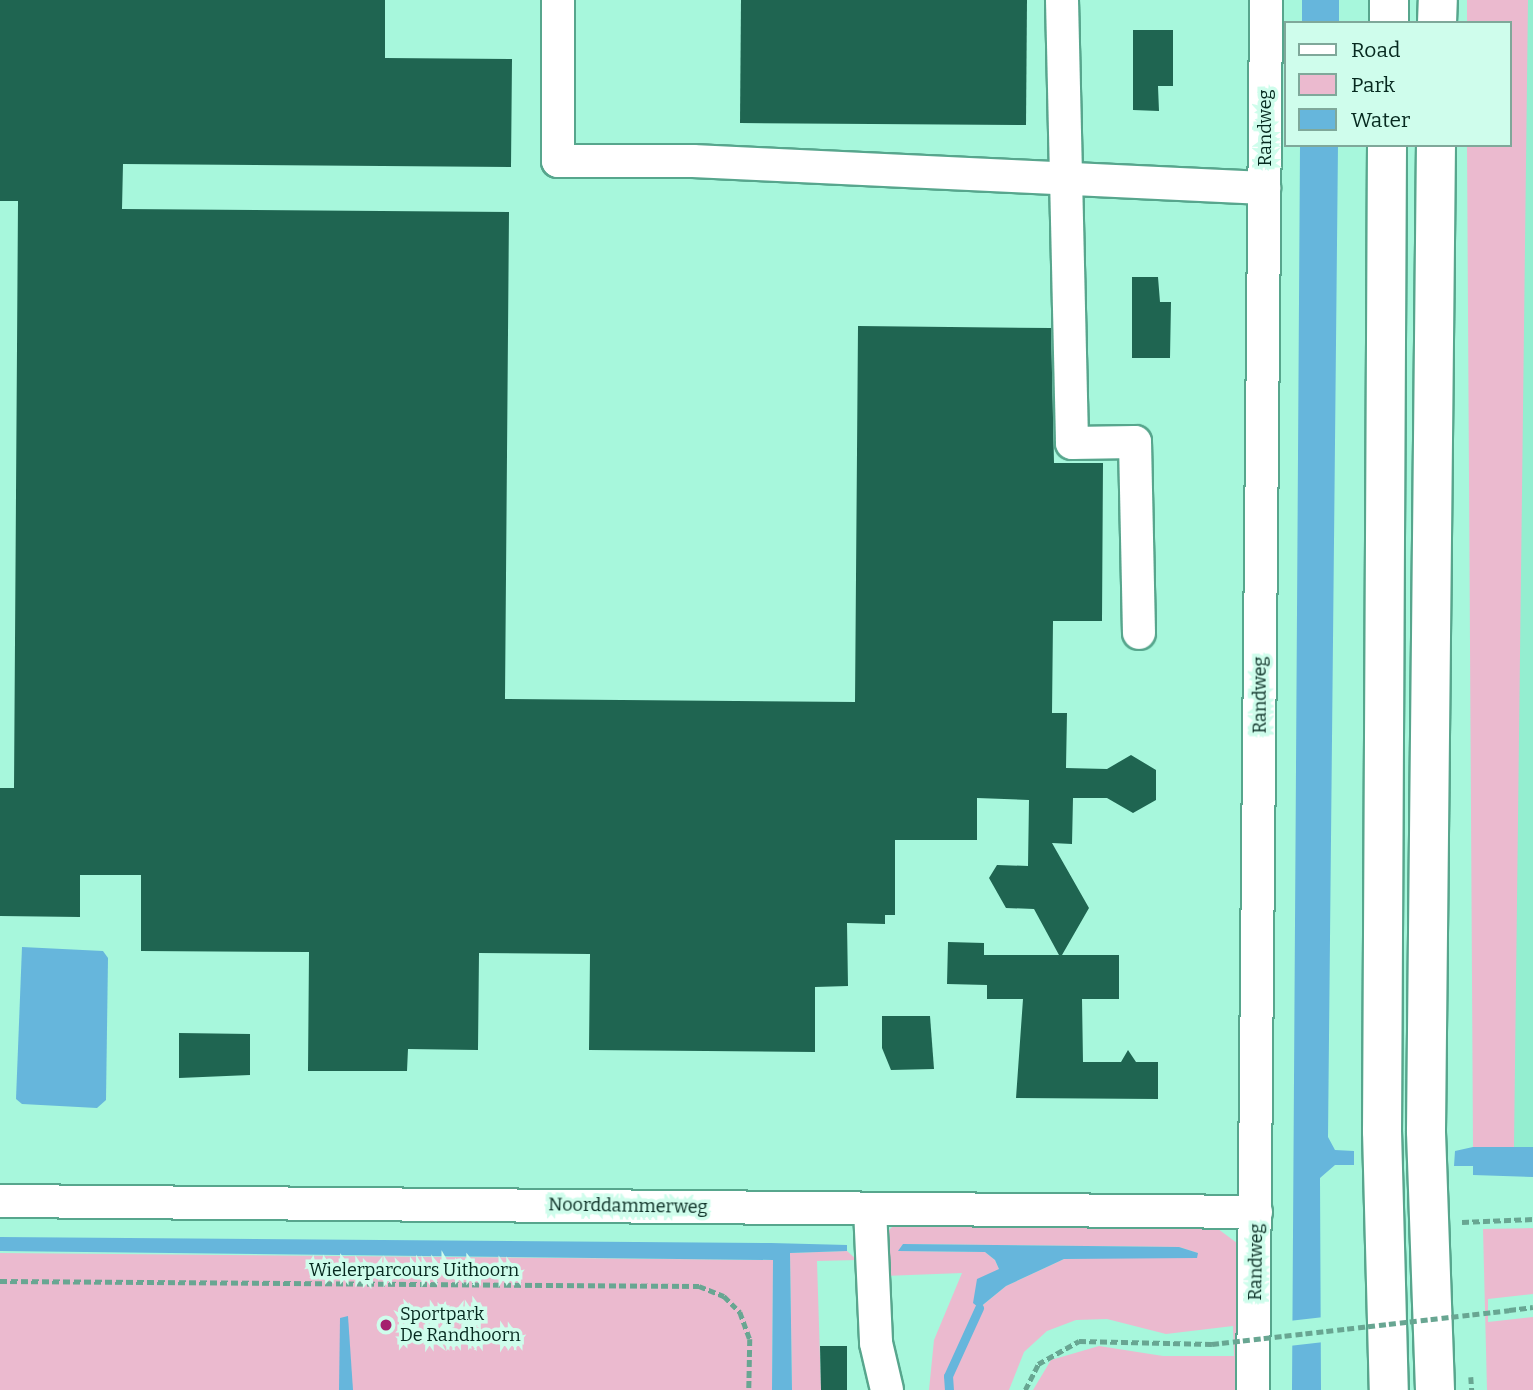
<!DOCTYPE html>
<html>
<head>
<meta charset="utf-8">
<style>
	body { margin:0 }
	#map { position:relative; width:1533px; height:1390px; overflow:hidden; background:#a7f7dc; font-family:Bitter,serif }
	div>[style] { position:absolute }
	.built>* { inset:0; background:#94eed0 }
	.green>* { inset:0; background:#ebbacf }
	.water>* { inset:0; background:#66b6dc }
	.pier>* { inset:0; background:#a7f7dc }
	.stream>* { height:9px; margin:-4.5px; padding:0 4.5px; transform-origin:4.5px; border-radius:4.5px; background:#66b6dc }
	.building>* { inset:0; background:#1f6551 }
	.path>* { height:4.5px; margin-top:-2.25px; transform-origin:0; background:repeating-linear-gradient(90deg,#68a692 0 7px,transparent 0 10.5px) }
	.roads { filter:drop-shadow(2px 0 #57a68d) drop-shadow(-2px 0 #57a68d) drop-shadow(0 2px #57a68d) drop-shadow(0 -2px #57a68d) }
	.minor>* { height:32px; margin:-16px; padding:0 16px; transform-origin:16px; border-radius:16px; background:#fff }
	.highway>* { height:38px; margin:-19px; padding:0 19px; transform-origin:19px; border-radius:19px; background:#fff }
	.path-bridge>* { height:4.5px; margin-top:-2.25px; transform-origin:0; background:repeating-linear-gradient(90deg,#68a692 0 7px,transparent 0 10.5px) }
	.dots>* { width:19px; height:19px; translate:-50% -50%; box-sizing:border-box; border:4px solid #cffdec; border-radius:50% }
	span { translate:-50% -50%; white-space:nowrap; text-align:center; line-height:1.15; -webkit-text-stroke:7px #cffdec; paint-order:stroke }
	.street-label { font-size:18px; color:#06291f }
	.poi-label { font-size:18px; color:#06291f }
	.left { translate:0 -50%; text-align:left }
	.legend { position:absolute; left:1284px; top:21px; width:228px; height:126px; box-sizing:border-box; background:#cffdec; border:2px solid #7fa89a; margin:0; padding:9px 12px; list-style:none; font-size:21px; color:#06291f }
	.legend li { display:flex; align-items:center; gap:14px; height:35px }
	.legend b { width:35px; border:2px solid #7fa89a }
</style>
</head>
<body>
<div id="map">
	<div class="built">
		<i style="clip-path:polygon(1525px 0,1533px 0,1533px 1169px,1511px 1169px)"></i>
	</div>
	<div class="green">
		<i style="clip-path:polygon(1467px 0,1528px 0,1514px 1147px,1473px 1147px,1467px 145px,1510px 145px,1510px 23px,1467px 23px)"></i>
		<i style="clip-path:polygon(evenodd,1210px 1223px,1237px 1243px,1242px 1261px,1241px 1390px,1033px 1390px,1051px 1360px,1099px 1346px,1163px 1356px,1234px 1356px,1233px 1326px,1166px 1334px,1107px 1319px,1076px 1320px,1047px 1331px,1024px 1352px,1009px 1390px,929px 1390px,934px 1340px,962px 1273px,884px 1276px,885px 1234px,895px 1224px,1210px 1223px,903px 1244px,1179px 1247px,1198px 1253px,1064px 1259px,1006px 1286px,979px 1308px,999px 1269px,995px 1260px,985px 1252px,899px 1251px,903px 1244px)"></i>
		<i style="clip-path:polygon(1533px 1228px,1533px 1294px,1488px 1299px,1488px 1322px,1533px 1317px,1533px 1390px,1487px 1390px,1483px 1229px)"></i>
		<i style="clip-path:polygon(847px 1251px,857px 1260px,817px 1261px,821px 1390px,792px 1390px,790px 1253px)"></i>
		<i style="clip-path:polygon(0 1253px,773px 1260px,772px 1390px,0 1390px)"></i>
	</div>
	<div class="water">
		<i style="clip-path:polygon(1302px 0,1339px 0,1339px 23px,1302px 23px)"></i>
		<i style="clip-path:polygon(1300px 145px,1338px 145px,1328px 1137px,1335px 1150px,1354px 1151px,1354px 1165px,1335px 1165px,1320px 1178px,1321px 1390px,1292px 1390px)"></i>
		<i style="clip-path:polygon(22px 947px,103px 951px,108px 958px,106px 1100px,97px 1108px,22px 1104px,16px 1099px)"></i>
		<i style="clip-path:polygon(1473px 1147px,1533px 1147px,1533px 1177px,1473px 1175px,1473px 1166px,1454px 1166px,1455px 1151px)"></i>
		<i style="clip-path:polygon(0 1237px,771px 1243px,847px 1245px,847px 1251px,790px 1253px,792px 1390px,772px 1390px,773px 1260px,0 1251px)"></i>
		<i style="clip-path:polygon(903px 1244px,1179px 1247px,1198px 1253px,1197px 1258px,1064px 1259px,1006px 1286px,979px 1308px,973px 1303px,977px 1279px,999px 1269px,995px 1260px,985px 1252px,898px 1251px)"></i>
		<i style="clip-path:polygon(348px 1316px,353px 1390px,339px 1390px,340px 1318px)"></i>
	</div>
	<div class="pier">
		<i style="clip-path:polygon(1324px 1317px,1324px 1342px,1289px 1346px,1289px 1321px)"></i>
	</div>
	<div class="stream">
		<i style="left:949px;top:1390px;width:14px;rotate:-94deg"></i>
		<i style="left:948px;top:1376px;width:75px;rotate:-65.5deg"></i>
	</div>
	<div class="building">
		<i style="clip-path:polygon(0 0,385px 0,385px 58px,512px 59px,511px 167px,123px 164px,122px 209px,509px 212px,505px 699px,855px 702px,858px 326px,1051px 328px,1054px 463px,1103px 463px,1102px 621px,1053px 621px,1052px 713px,1067px 713px,1066px 768px,1107px 769px,1131px 755px,1156px 770px,1156px 800px,1133px 813px,1107px 798px,1073px 798px,1072px 844px,1052px 843px,1089px 908px,1062px 955px,1119px 955px,1119px 999px,1082px 999px,1083px 1062px,1121px 1062px,1128px 1050px,1136px 1062px,1158px 1062px,1158px 1099px,1016px 1098px,1023px 999px,987px 999px,987px 985px,947px 984px,948px 942px,984px 943px,984px 955px,1059px 955px,1034px 909px,1006px 908px,989px 878px,997px 865px,1028px 866px,1029px 800px,977px 798px,977px 840px,895px 840px,895px 915px,885px 915px,885px 924px,847px 923px,848px 986px,815px 987px,815px 1052px,589px 1050px,590px 954px,479px 953px,478px 1050px,408px 1049px,407px 1071px,308px 1071px,309px 952px,141px 951px,141px 875px,80px 875px,80px 917px,0 916px,0 788px,14px 788px,18px 201px,0 201px)"></i>
		<i style="clip-path:polygon(741px 0,1027px 0,1026px 125px,740px 123px)"></i>
		<i style="clip-path:polygon(1133px 30px,1173px 30px,1173px 86px,1158px 86px,1159px 111px,1133px 110px)"></i>
		<i style="clip-path:polygon(1132px 277px,1158px 277px,1160px 302px,1171px 302px,1170px 358px,1132px 358px)"></i>
		<i style="clip-path:polygon(882px 1016px,930px 1016px,934px 1069px,891px 1070px,882px 1048px)"></i>
		<i style="clip-path:polygon(179px 1033px,250px 1034px,250px 1075px,179px 1078px)"></i>
		<i style="clip-path:polygon(820px 1346px,847px 1346px,847px 1390px,821px 1390px)"></i>
	</div>
	<div class="path">
		<i style="left:1462px;top:1222px;width:71px;rotate:-2.4deg"></i>
		<i style="left:0;top:1281px;width:699px;rotate:0.41deg"></i>
		<i style="left:699px;top:1286px;width:27px;rotate:22deg"></i>
		<i style="left:724px;top:1296px;width:23px;rotate:45deg"></i>
		<i style="left:740px;top:1312px;width:29px;rotate:70deg"></i>
		<i style="left:750px;top:1339px;width:51px;rotate:91.1deg"></i>
		<i style="left:1509px;top:1310px;width:24px;rotate:-7deg"></i>
		<i style="left:1471px;top:1377px;width:13px;rotate:86deg"></i>
		<i style="left:1025px;top:1390px;width:29px;rotate:-63deg"></i>
		<i style="left:1038px;top:1364px;width:47px;rotate:-29.3deg"></i>
		<i style="left:1079px;top:1341px;width:133px;rotate:1.3deg"></i>
	</div>
	<div class="roads">
		<div class="minor">
			<i style="left:558px;top:0;width:161px;rotate:90deg"></i>
			<i style="left:558px;top:161px;width:135px"></i>
			<i style="left:693px;top:161px;width:572px;rotate:2.71deg"></i>
			<i style="left:1062px;top:0;width:443px;rotate:88.7deg"></i>
			<i style="left:1072px;top:443px;width:63px;rotate:-0.9deg"></i>
			<i style="left:1135px;top:442px;width:191px;rotate:88.8deg"></i>
			<i style="left:0;top:1201px;width:1256px;rotate:0.5deg"></i>
			<i style="left:870px;top:1209px;width:134px;rotate:87.4deg"></i>
			<i style="left:876px;top:1343px;width:48px;rotate:76.8deg"></i>
			<i style="left:1253px;top:1390px;width:1390px;rotate:-89.46deg"></i>
		</div>
		<div class="highway">
			<i style="left:1389px;top:23px;width:23px;rotate:-90deg"></i>
			<i style="left:1437px;top:23px;width:23px;rotate:-88deg"></i>
			<i style="left:1387px;top:145px;width:986px;rotate:90.29deg"></i>
			<i style="left:1382px;top:1131px;width:259px;rotate:88.5deg"></i>
			<i style="left:1435px;top:1390px;width:259px;rotate:-92deg"></i>
			<i style="left:1426px;top:1131px;width:986px;rotate:-89.42deg"></i>
		</div>
	</div>
	<div class="path-bridge">
		<i style="left:1212px;top:1344px;width:299px;rotate:-6.5deg"></i>
	</div>
	<div class="dots">
		<i style="left:386px;top:1325px;background:#a5216e"></i>
	</div>
	<div class="street-label">
		<span style="left:1265px;top:128px;rotate:-90deg">Randweg</span>
		<span style="left:1260px;top:695px;rotate:-90deg">Randweg</span>
		<span style="left:628px;top:1206px;rotate:1deg">Noorddammerweg</span>
		<span style="left:1256px;top:1262px;rotate:-89deg">Randweg</span>
		<span style="left:414px;top:1270px">Wielerparcours Uithoorn</span>
	</div>
	<div class="poi-label">
		<span class="left" style="left:400px;top:1325px">Sportpark<br>De Randhoorn</span>
	</div>
	<ul class="legend">
	<li><b style="height:9px;background:#fff"></b>Road</li>
	<li><b style="height:19px;background:#ebbacf"></b>Park</li>
	<li><b style="height:19px;background:#66b6dc"></b>Water</li>
	</ul>
</div>
</body>
</html>
